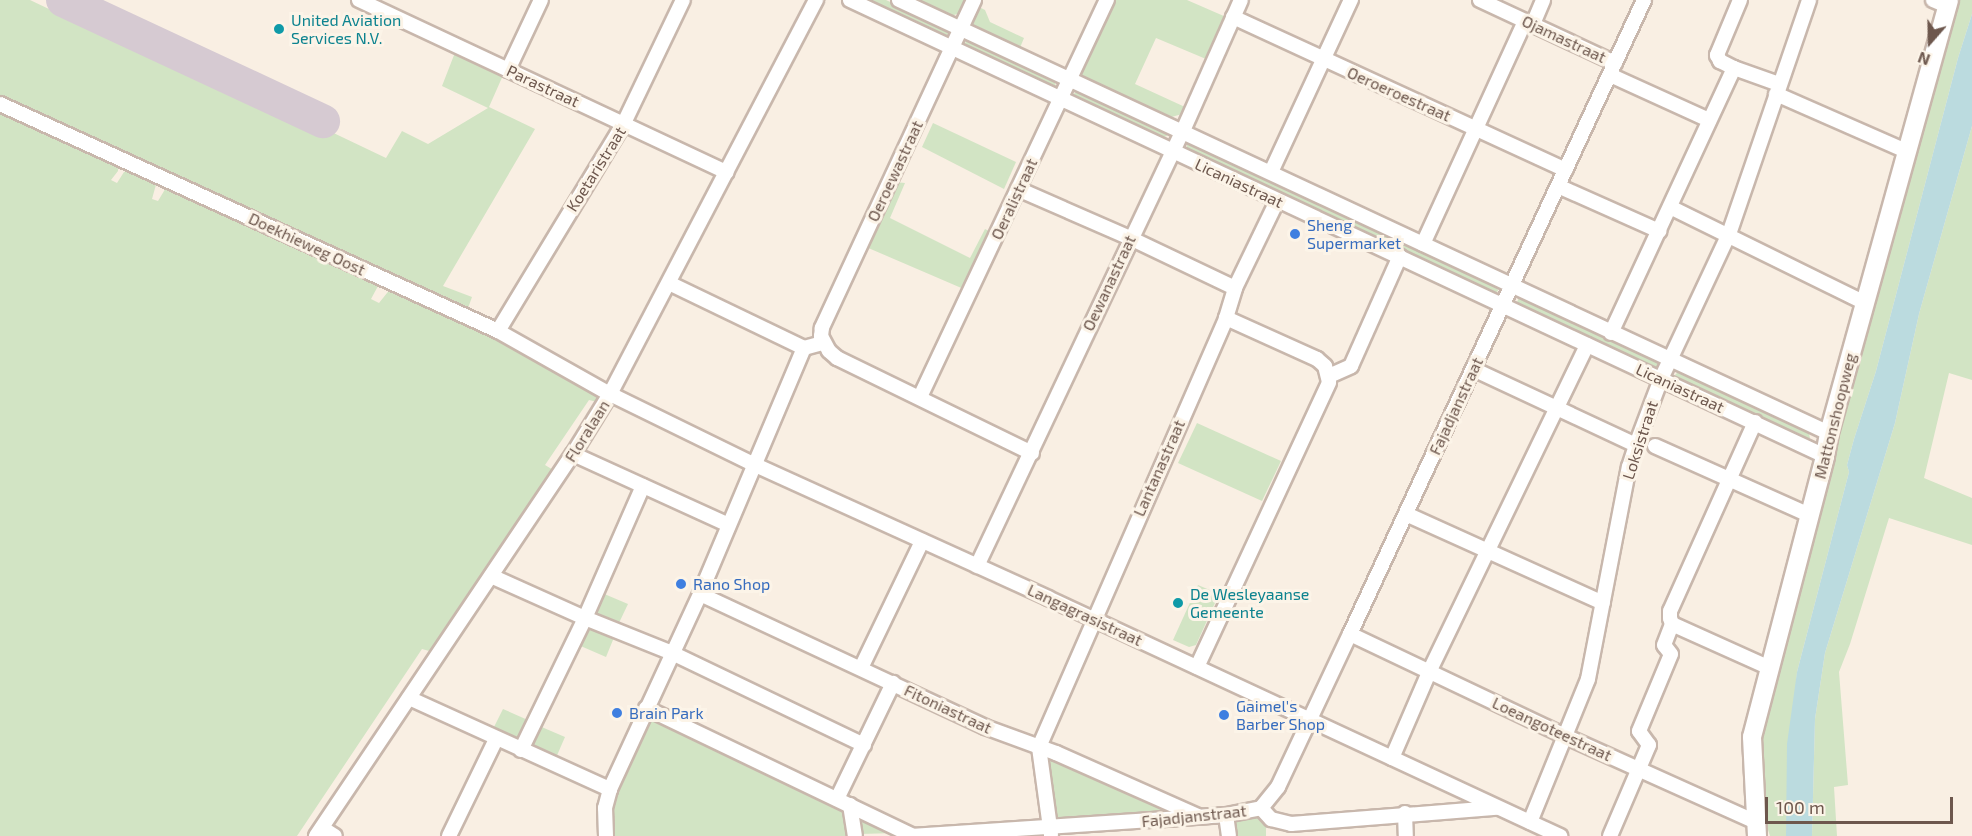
<!DOCTYPE html>
<html>
<head>
<meta charset="utf-8">
<style>
	body { margin:0 }
	#map { position:relative; width:1972px; height:836px; overflow:hidden; background:#f9efe3; font-family:"Exo 2",sans-serif }
	div>[style] { position:absolute }
	.green>* { inset:0; background:#d2e4c4 }
	.water>* { inset:0; background:#bbdbdf }
	.taxiway>* { height:34px; margin:-17px; padding:0 17px; transform-origin:17px; border-radius:17px; background:#d6cad2 }
	.roads { filter:drop-shadow(2px 0 #c8b7ac) drop-shadow(-2px 0 #c8b7ac) drop-shadow(0 2px #c8b7ac) drop-shadow(0 -2px #c8b7ac) }
	.minor>* { height:14px; margin:-7px; padding:0 7px; transform-origin:7px; border-radius:7px; background:#fff }
	.tertiary>* { height:18px; margin:-9px; padding:0 9px; transform-origin:9px; border-radius:9px; background:#fff }
	.dots>* { width:16px; height:16px; translate:-50% -50%; box-sizing:border-box; border:3px solid #fcf4e8; border-radius:50% }
	span { translate:-50% -50%; white-space:nowrap; text-align:center; line-height:1.15; -webkit-text-stroke:6px #fcf4e8; paint-order:stroke }
	.culture-label { font-size:16px; color:#0d838f }
	.left { translate:0 -50%; text-align:left }
	.street-label { font-size:16px; color:#6d574d }
	.shop-label { font-size:16px; color:#366cbe }
	.north { position:absolute; left:1900px; top:12px; width:60px; height:60px; -webkit-text-stroke:4px #fcf4e8; paint-order:stroke; rotate:200deg; font-size:16px; font-weight:700; line-height:24px; text-align:center; color:#6d574d }
	.north::after { content:''; display:block; margin:auto; width:21px; height:27px; background:#6d574d; clip-path:polygon(50% 0,100% 100%,50% 72%,0 100%) }
	.scale { position:absolute; left:1765px; top:797px; width:188px; height:27px; box-sizing:border-box; border:3px solid #6d574d; border-top:0; padding-left:8px; font-size:18px; line-height:21px; white-space:nowrap; color:#6d574d; -webkit-text-stroke:4px #fcf4e8; paint-order:stroke }
</style>
</head>
<body>
<div id="map">
	<div class="green">
		<i style="clip-path:polygon(0 0,30px 0,251px 105px,256px 96px,386px 158px,402px 131px,428px 144px,488px 108px,442px 86px,456px 50px,504px 73px,489px 107px,535px 129px,443px 286px,472px 297px,467px 311px,0 98px)"></i>
		<i style="clip-path:polygon(862px 0,886px 0,946px 28px,948px 34px,945px 37px)"></i>
		<i style="clip-path:polygon(913px 0,968px 0,963px 12px,951px 16px)"></i>
		<i style="clip-path:polygon(1112px 0,1187px 0,1226px 17px,1206px 59px,1156px 38px,1135px 84px,1185px 107px,1182px 114px,1168px 118px,1079px 76px)"></i>
		<i style="clip-path:polygon(1955px 0,1972px 0,1972px 14px,1958px 58px,1876px 371px,1854px 439px,1847px 465px,1849px 472px,1797px 672px,1786px 836px,1770px 836px,1761px 808px,1759px 728px)"></i>
		<i style="clip-path:polygon(977px 6px,985px 10px,990px 22px,1024px 38px,1019px 50px,972px 27px,972px 19px)"></i>
		<i style="clip-path:polygon(966px 41px,1054px 81px,1056px 86px,1052px 89px,964px 46px)"></i>
		<i style="clip-path:polygon(1077px 92px,1165px 130px,1167px 136px,1160px 138px,1072px 97px,1073px 94px)"></i>
		<i style="clip-path:polygon(0 108px,118px 163px,118px 171px,111px 180px,117px 183px,124px 172px,133px 170px,157px 181px,152px 199px,158px 201px,167px 186px,377px 282px,378px 286px,371px 299px,379px 303px,391px 288px,584px 376px,600px 387px,601px 397px,597px 402px,589px 400px,545px 465px,555px 471px,433px 652px,422px 649px,297px 836px,0 836px)"></i>
		<i style="clip-path:polygon(933px 123px,1016px 162px,1004px 189px,922px 147px)"></i>
		<i style="clip-path:polygon(1972px 126px,1972px 380px,1949px 373px,1924px 478px,1972px 498px,1972px 545px,1889px 518px,1850px 644px,1839px 672px,1848px 785px,1834px 787px,1837px 836px,1812px 836px,1815px 719px,1825px 653px,1895px 423px,1919px 314px)"></i>
		<i style="clip-path:polygon(1187px 142px,1497px 285px,1498px 291px,1493px 294px,1231px 173px,1187px 150px)"></i>
		<i style="clip-path:polygon(895px 182px,905px 183px,890px 218px,970px 258px,985px 229px,993px 233px,966px 290px,866px 247px)"></i>
		<i style="clip-path:polygon(1519px 297px,1653px 358px,1658px 363px,1657px 368px,1651px 368px,1516px 305px)"></i>
		<i style="clip-path:polygon(1679px 371px,1808px 430px,1810px 438px,1804px 438px,1678px 379px,1675px 375px)"></i>
		<i style="clip-path:polygon(1197px 423px,1281px 461px,1262px 501px,1178px 463px)"></i>
		<i style="clip-path:polygon(1198px 585px,1219px 594px,1196px 645px,1189px 647px,1173px 640px)"></i>
		<i style="clip-path:polygon(602px 593px,628px 604px,617px 627px,599px 619px,595px 609px)"></i>
		<i style="clip-path:polygon(586px 625px,615px 635px,606px 657px,576px 644px)"></i>
		<i style="clip-path:polygon(503px 709px,530px 721px,519px 743px,491px 733px)"></i>
		<i style="clip-path:polygon(648px 716px,843px 806px,848px 836px,611px 836px,613px 797px)"></i>
		<i style="clip-path:polygon(537px 725px,565px 737px,555px 760px,531px 750px,529px 744px)"></i>
		<i style="clip-path:polygon(1050px 758px,1176px 812px,1059px 821px,1055px 819px,1047px 760px)"></i>
		<i style="clip-path:polygon(1259px 813px,1266px 823px,1266px 836px,1235px 836px,1235px 819px,1249px 818px)"></i>
		<i style="clip-path:polygon(856px 815px,896px 833px,860px 834px)"></i>
	</div>
	<div class="water">
		<i style="clip-path:polygon(1972px 14px,1972px 126px,1919px 314px,1895px 423px,1825px 653px,1815px 719px,1812px 836px,1786px 836px,1787px 744px,1797px 672px,1849px 472px,1847px 465px,1854px 439px,1876px 371px,1958px 58px)"></i>
	</div>
	<div class="taxiway">
		<i style="left:63px;top:0;width:287px;rotate:25deg"></i>
	</div>
	<div class="roads">
		<div class="minor">
			<i style="left:359px;top:0;width:406px;rotate:25.1deg"></i>
			<i style="left:850px;top:0;width:1076px;rotate:25.07deg"></i>
			<i style="left:899px;top:0;width:1026px;rotate:24.97deg"></i>
			<i style="left:974px;top:0;width:362px;rotate:114.9deg"></i>
			<i style="left:822px;top:328px;width:8px;rotate:97deg"></i>
			<i style="left:821px;top:336px;width:17px;rotate:62deg"></i>
			<i style="left:829px;top:351px;width:11px;rotate:41deg"></i>
			<i style="left:837px;top:358px;width:217px;rotate:26deg"></i>
			<i style="left:1480px;top:0;width:149px;rotate:25deg"></i>
			<i style="left:1740px;top:0;width:60px;rotate:112.7deg"></i>
			<i style="left:1717px;top:55px;width:7px;rotate:63deg"></i>
			<i style="left:1720px;top:61px;width:16px;rotate:27deg"></i>
			<i style="left:1734px;top:68px;width:48px;rotate:19.6deg"></i>
			<i style="left:1933px;top:0;width:15px;rotate:23deg"></i>
			<i style="left:1233px;top:17px;width:366px;rotate:24.7deg"></i>
			<i style="left:1533px;top:24px;width:26px;rotate:-67deg"></i>
			<i style="left:508px;top:70px;width:77px;rotate:-64.8deg"></i>
			<i style="left:1610px;top:75px;width:109px;rotate:24.4deg"></i>
			<i style="left:1776px;top:94px;width:144px;rotate:23.7deg"></i>
			<i style="left:0;top:104px;width:547px;rotate:24.5deg"></i>
			<i style="left:498px;top:331px;width:129px;rotate:29.4deg"></i>
			<i style="left:610px;top:394px;width:157px;rotate:26.1deg"></i>
			<i style="left:751px;top:463px;width:326px;rotate:24.4deg"></i>
			<i style="left:1048px;top:598px;width:565px;rotate:24.93deg"></i>
			<i style="left:1271px;top:172px;width:190px;rotate:-65.1deg"></i>
			<i style="left:1558px;top:186px;width:111px;rotate:24deg"></i>
			<i style="left:1018px;top:189px;width:122px;rotate:23.6deg"></i>
			<i style="left:1130px;top:238px;width:116px;rotate:25.5deg"></i>
			<i style="left:1670px;top:207px;width:217px;rotate:26.2deg"></i>
			<i style="left:1423px;top:244px;width:245px;rotate:-65.4deg"></i>
			<i style="left:669px;top:283px;width:150px;rotate:25.7deg"></i>
			<i style="left:498px;top:331px;width:243px;rotate:-58.8deg"></i>
			<i style="left:624px;top:123px;width:136px;rotate:-64.4deg"></i>
			<i style="left:1611px;top:333px;width:292px;rotate:-65.1deg"></i>
			<i style="left:1473px;top:369px;width:180px;rotate:25deg"></i>
			<i style="left:1329px;top:376px;width:24px;rotate:-24deg"></i>
			<i style="left:1351px;top:366px;width:120px;rotate:-66deg"></i>
			<i style="left:920px;top:397px;width:439px;rotate:-64.8deg"></i>
			<i style="left:1755px;top:422px;width:207px;rotate:114.2deg"></i>
			<i style="left:1670px;top:611px;width:7px;rotate:90deg"></i>
			<i style="left:1670px;top:618px;width:6px;rotate:72deg"></i>
			<i style="left:1672px;top:624px;width:107px;rotate:24.2deg"></i>
			<i style="left:1655px;top:446px;width:169px;rotate:24.1deg"></i>
			<i style="left:573px;top:454px;width:171px;rotate:24.5deg"></i>
			<i style="left:1406px;top:514px;width:216px;rotate:24.3deg"></i>
			<i style="left:977px;top:566px;width:479px;rotate:-64.7deg"></i>
			<i style="left:1182px;top:133px;width:145px;rotate:-66.1deg"></i>
			<i style="left:491px;top:576px;width:103px;rotate:24.1deg"></i>
			<i style="left:585px;top:618px;width:94px;rotate:21.9deg"></i>
			<i style="left:672px;top:653px;width:213px;rotate:25.6deg"></i>
			<i style="left:700px;top:594px;width:315px;rotate:25deg"></i>
			<i style="left:985px;top:727px;width:76px;rotate:20.1deg"></i>
			<i style="left:1056px;top:753px;width:155px;rotate:23.9deg"></i>
			<i style="left:1350px;top:634px;width:240px;rotate:25.4deg"></i>
			<i style="left:1567px;top:737px;width:205px;rotate:24.2deg"></i>
			<i style="left:1197px;top:667px;width:314px;rotate:-65.1deg"></i>
			<i style="left:1329px;top:382px;width:16px;rotate:-104deg"></i>
			<i style="left:1325px;top:366px;width:11px;rotate:-139deg"></i>
			<i style="left:1317px;top:359px;width:100px;rotate:-155.7deg"></i>
			<i style="left:861px;top:668px;width:141px;rotate:-64.3deg"></i>
			<i style="left:409px;top:698px;width:221px;rotate:24.4deg"></i>
			<i style="left:646px;top:708px;width:296px;rotate:25.6deg"></i>
			<i style="left:521px;top:750px;width:147px;rotate:-64.1deg"></i>
			<i style="left:585px;top:618px;width:144px;rotate:-66.3deg"></i>
			<i style="left:1392px;top:758px;width:96px;rotate:-66.6deg"></i>
			<i style="left:1430px;top:670px;width:361px;rotate:-64.2deg"></i>
			<i style="left:837px;top:799px;width:129px;rotate:-64.2deg"></i>
			<i style="left:850px;top:805px;width:31px;rotate:81deg"></i>
			<i style="left:1261px;top:808px;width:15px;rotate:48deg"></i>
			<i style="left:1271px;top:819px;width:21px;rotate:14deg"></i>
			<i style="left:1291px;top:824px;width:206px;rotate:-4.5deg"></i>
			<i style="left:1405px;top:813px;width:23px;rotate:88deg"></i>
			<i style="left:1226px;top:815px;width:21px;rotate:82deg"></i>
			<i style="left:1530px;top:822px;width:154px;rotate:-67.9deg"></i>
			<i style="left:1588px;top:679px;width:216px;rotate:-79.1deg"></i>
			<i style="left:1629px;top:467px;width:23px;rotate:-72deg"></i>
			<i style="left:1636px;top:445px;width:71px;rotate:-69.3deg"></i>
			<i style="left:1661px;top:379px;width:160px;rotate:-64.9deg"></i>
			<i style="left:1729px;top:234px;width:247px;rotate:-71.1deg"></i>
			<i style="left:322px;top:828px;width:15px;rotate:32deg"></i>
			<i style="left:1051px;top:835px;width:89px;rotate:-97.8deg"></i>
			<i style="left:1039px;top:747px;width:468px;rotate:-66.4deg"></i>
			<i style="left:1226px;top:318px;width:31px;rotate:-73deg"></i>
			<i style="left:1235px;top:288px;width:97px;rotate:-64.2deg"></i>
			<i style="left:316px;top:836px;width:460px;rotate:-56.1deg"></i>
			<i style="left:573px;top:454px;width:70px;rotate:-58.3deg"></i>
			<i style="left:610px;top:394px;width:445px;rotate:-62.4deg"></i>
			<i style="left:449px;top:836px;width:108px;rotate:-64.1deg"></i>
			<i style="left:606px;top:836px;width:28px;rotate:-92deg"></i>
			<i style="left:605px;top:808px;width:20px;rotate:-75deg"></i>
			<i style="left:610px;top:789px;width:215px;rotate:-65.2deg"></i>
			<i style="left:700px;top:594px;width:267px;rotate:-67.1deg"></i>
			<i style="left:804px;top:348px;width:20px;rotate:-15deg"></i>
			<i style="left:911px;top:836px;width:316px;rotate:-3.8deg"></i>
			<i style="left:1226px;top:815px;width:36px;rotate:-11deg"></i>
			<i style="left:1261px;top:808px;width:27px;rotate:-51deg"></i>
			<i style="left:1278px;top:787px;width:169px;rotate:-64.8deg"></i>
			<i style="left:1350px;top:634px;width:699px;rotate:-65.12deg"></i>
			<i style="left:1610px;top:836px;width:99px;rotate:-66.8deg"></i>
			<i style="left:1649px;top:745px;width:17px;rotate:-126deg"></i>
			<i style="left:1639px;top:731px;width:83px;rotate:-67.4deg"></i>
			<i style="left:1671px;top:654px;width:11px;rotate:-128deg"></i>
			<i style="left:1664px;top:645px;width:22px;rotate:-69deg"></i>
		</div>
		<div class="tertiary">
			<i style="left:1757px;top:836px;width:99px;rotate:-92.9deg"></i>
			<i style="left:1752px;top:737px;width:290px;rotate:-75.4deg"></i>
			<i style="left:1825px;top:456px;width:23px;rotate:-80deg"></i>
			<i style="left:1829px;top:433px;width:449px;rotate:-74.5deg"></i>
		</div>
	</div>
	<div class="dots">
		<i style="left:279px;top:29px;background:#0f9aa8"></i>
		<i style="left:1295px;top:234px;background:#3f7fe0"></i>
		<i style="left:681px;top:584px;background:#3f7fe0"></i>
		<i style="left:1178px;top:603px;background:#0f9aa8"></i>
		<i style="left:617px;top:713px;background:#3f7fe0"></i>
		<i style="left:1224px;top:715px;background:#3f7fe0"></i>
	</div>
	<div class="culture-label">
		<span class="left" style="left:291px;top:29px">United Aviation<br>Services N.V.</span>
		<span class="left" style="left:1190px;top:603px">De Wesleyaanse<br>Gemeente</span>
	</div>
	<div class="street-label">
		<span style="left:1564px;top:39px;rotate:25deg">Ojamastraat</span>
		<span style="left:543px;top:86px;rotate:25deg">Parastraat</span>
		<span style="left:1399px;top:94px;rotate:24deg">Oeroeroestraat</span>
		<span style="left:596px;top:169px;rotate:-58deg">Koetaristraat</span>
		<span style="left:895px;top:171px;rotate:-65deg">Oeroewastraat</span>
		<span style="left:1239px;top:183px;rotate:25deg">Licaniastraat</span>
		<span style="left:1014px;top:199px;rotate:-65deg">Oeralistraat</span>
		<span style="left:307px;top:244px;rotate:25deg">Doekhieweg Oost</span>
		<span style="left:1109px;top:283px;rotate:-65deg">Oewanastraat</span>
		<span style="left:1680px;top:388px;rotate:25deg">Licaniastraat</span>
		<span style="left:1456px;top:406px;rotate:-65deg">Fajadjanstraat</span>
		<span style="left:1835px;top:416px;rotate:-76deg">Mattonshoopweg</span>
		<span style="left:587px;top:431px;rotate:-58deg">Floralaan</span>
		<span style="left:1640px;top:440px;rotate:-72deg">Loksistraat</span>
		<span style="left:1159px;top:468px;rotate:-66deg">Lantanastraat</span>
		<span style="left:1085px;top:615px;rotate:25deg">Langagrasistraat</span>
		<span style="left:948px;top:709px;rotate:25deg">Fitoniastraat</span>
		<span style="left:1552px;top:729px;rotate:25deg">Loeangoteestraat</span>
		<span style="left:1194px;top:816px;rotate:-6deg">Fajadjanstraat</span>
	</div>
	<div class="shop-label">
		<span class="left" style="left:1307px;top:234px">Sheng<br>Supermarket</span>
		<span class="left" style="left:693px;top:584px">Rano Shop</span>
		<span class="left" style="left:1236px;top:715px">Gaimel's<br>Barber Shop</span>
		<span class="left" style="left:629px;top:713px">Brain Park</span>
	</div>
	<div class="north">N</div>
	<div class="scale">100 m</div>
</div>
</body>
</html>
